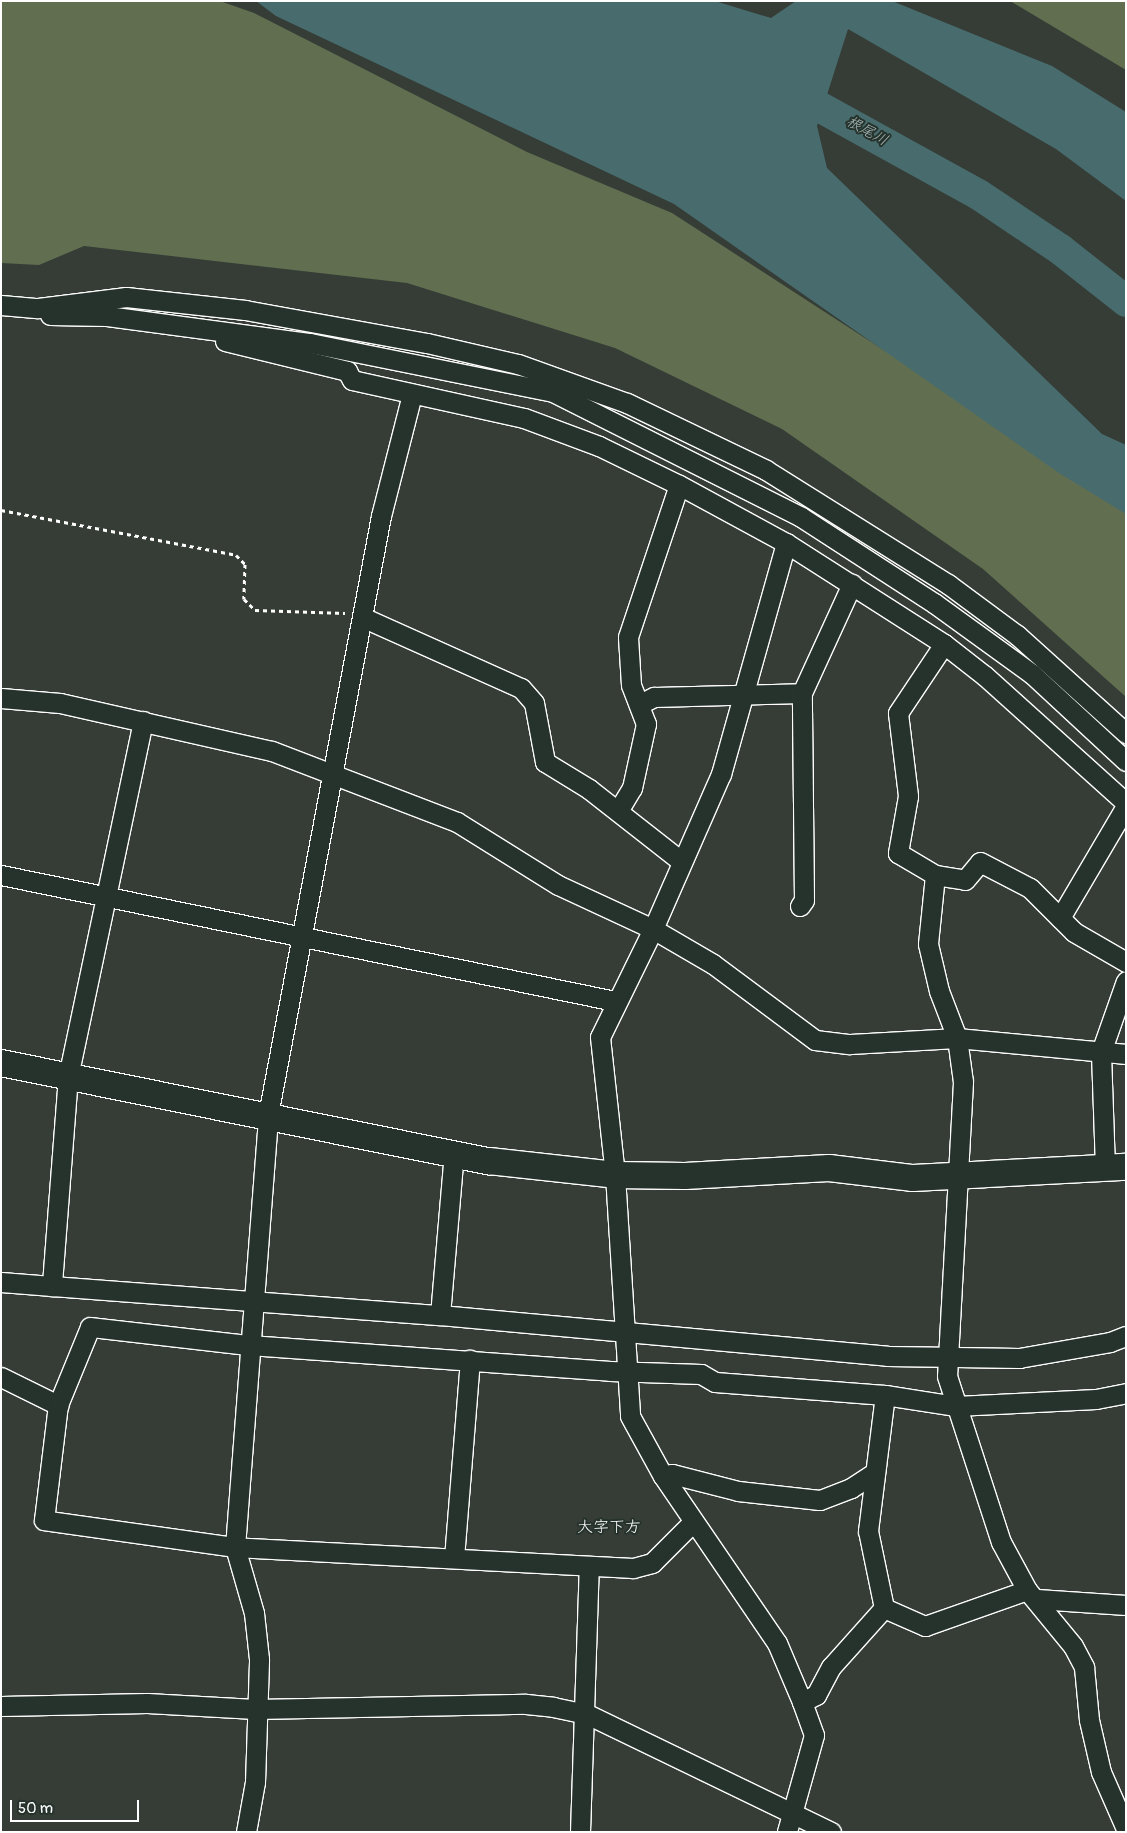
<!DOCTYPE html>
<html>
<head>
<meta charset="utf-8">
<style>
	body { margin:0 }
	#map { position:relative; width:1127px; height:1833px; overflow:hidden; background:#353d36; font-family:Pangolin,"Klee One",sans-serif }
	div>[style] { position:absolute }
	.green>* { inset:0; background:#616e50 }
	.water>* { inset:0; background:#486c6e }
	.river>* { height:31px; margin:-15.5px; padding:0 15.5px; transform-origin:15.5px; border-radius:15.5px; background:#486c6e }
	.path>* { height:3px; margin-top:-1.5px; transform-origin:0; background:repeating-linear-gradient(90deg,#fff 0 4px,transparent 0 8px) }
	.roads { filter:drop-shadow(1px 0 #fff) drop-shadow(-1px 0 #fff) drop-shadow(0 1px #fff) drop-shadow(0 -1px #fff) }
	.street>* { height:19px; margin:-9.5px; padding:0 9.5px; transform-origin:9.5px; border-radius:9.5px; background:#26332d }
	.secondary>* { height:26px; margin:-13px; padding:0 13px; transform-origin:13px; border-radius:13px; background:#26332d }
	span { translate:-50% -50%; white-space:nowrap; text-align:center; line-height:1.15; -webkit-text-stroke:4px #26332d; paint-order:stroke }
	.water-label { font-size:15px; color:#adbdbe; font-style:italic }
	.quarter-label { font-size:16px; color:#fff }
	.frame { position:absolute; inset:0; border:2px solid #fff; pointer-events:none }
	.scale { position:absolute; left:10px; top:1800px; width:129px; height:22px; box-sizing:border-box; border:2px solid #fff; border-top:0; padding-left:6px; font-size:15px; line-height:18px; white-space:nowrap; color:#fff; -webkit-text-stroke:4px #26332d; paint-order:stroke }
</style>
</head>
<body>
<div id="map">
	<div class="green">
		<i style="clip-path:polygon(1px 1px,220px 1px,254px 13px,527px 152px,672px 213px,1049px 457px,1126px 501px,1126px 697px,983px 569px,782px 429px,615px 348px,407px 283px,84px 246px,39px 265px,1px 263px)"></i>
		<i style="clip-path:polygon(1010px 1px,1126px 1px,1126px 70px)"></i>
	</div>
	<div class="water">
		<i style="clip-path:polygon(256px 1px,715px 1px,771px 18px,796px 1px,892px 1px,1052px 66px,1126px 112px,1126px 201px,1056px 149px,848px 29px,817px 126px,827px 168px,1102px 434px,1126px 445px,1126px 514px,1059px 473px,674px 204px,276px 16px)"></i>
	</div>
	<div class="river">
		<i style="left:784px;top:87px;width:222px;rotate:28.9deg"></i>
		<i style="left:978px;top:194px;width:99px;rotate:33.9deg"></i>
		<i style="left:1060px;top:249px;width:84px;rotate:38.2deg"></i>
	</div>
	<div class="path">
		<i style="left:1px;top:510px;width:239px;rotate:10.8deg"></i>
		<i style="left:236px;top:555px;width:13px;rotate:45deg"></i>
		<i style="left:245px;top:564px;width:35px;rotate:92deg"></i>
		<i style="left:244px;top:599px;width:16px;rotate:45deg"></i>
		<i style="left:255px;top:610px;width:90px;rotate:1.9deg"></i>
	</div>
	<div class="roads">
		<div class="street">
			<i style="left:1px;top:305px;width:37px;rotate:5deg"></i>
			<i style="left:38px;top:308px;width:89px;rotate:-7.1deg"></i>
			<i style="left:126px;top:297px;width:120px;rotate:6.2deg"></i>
			<i style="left:245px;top:310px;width:185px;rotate:10.3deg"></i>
			<i style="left:427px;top:343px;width:93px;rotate:13deg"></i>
			<i style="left:518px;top:364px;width:116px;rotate:19.7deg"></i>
			<i style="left:627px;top:403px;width:154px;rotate:25.7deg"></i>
			<i style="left:766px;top:470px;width:215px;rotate:32.1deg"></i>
			<i style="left:948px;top:584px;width:86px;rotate:36.5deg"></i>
			<i style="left:1017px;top:635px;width:147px;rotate:42deg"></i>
			<i style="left:50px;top:315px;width:57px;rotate:1deg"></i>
			<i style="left:107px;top:316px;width:205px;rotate:7.6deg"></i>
			<i style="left:310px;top:343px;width:248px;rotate:11.4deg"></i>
			<i style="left:553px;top:392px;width:278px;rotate:26.7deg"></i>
			<i style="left:801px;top:517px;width:158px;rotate:32.9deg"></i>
			<i style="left:934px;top:603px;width:121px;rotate:35.9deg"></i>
			<i style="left:1032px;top:674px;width:128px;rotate:42.8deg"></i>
			<i style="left:225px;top:341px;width:126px;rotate:13.8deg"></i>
			<i style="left:347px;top:371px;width:10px;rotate:61deg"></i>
			<i style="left:352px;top:380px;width:176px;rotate:12.5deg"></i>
			<i style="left:524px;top:418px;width:80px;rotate:20.5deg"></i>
			<i style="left:599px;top:446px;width:89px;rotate:26deg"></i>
			<i style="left:786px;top:543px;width:240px;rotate:105.7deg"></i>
			<i style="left:721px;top:774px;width:169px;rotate:113.7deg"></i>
			<i style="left:653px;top:929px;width:120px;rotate:116.1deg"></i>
			<i style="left:600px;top:1037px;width:139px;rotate:83.8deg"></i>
			<i style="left:615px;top:1175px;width:241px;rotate:86.4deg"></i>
			<i style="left:630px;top:1416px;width:68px;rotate:61.2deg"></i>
			<i style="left:663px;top:1476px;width:202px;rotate:55.7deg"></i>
			<i style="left:777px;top:1643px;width:64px;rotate:67deg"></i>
			<i style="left:802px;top:1702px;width:35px;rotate:70deg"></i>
			<i style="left:814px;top:1735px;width:101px;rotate:105.6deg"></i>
			<i style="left:362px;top:617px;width:174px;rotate:24.1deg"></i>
			<i style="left:521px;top:688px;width:20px;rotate:49deg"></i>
			<i style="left:534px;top:703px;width:60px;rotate:79.4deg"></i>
			<i style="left:545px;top:762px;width:52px;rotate:31.5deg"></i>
			<i style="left:589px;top:789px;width:118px;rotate:38.1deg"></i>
			<i style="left:944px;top:644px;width:83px;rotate:123.7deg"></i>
			<i style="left:898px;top:713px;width:84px;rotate:83.1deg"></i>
			<i style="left:908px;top:796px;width:58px;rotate:100deg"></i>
			<i style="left:898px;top:853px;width:43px;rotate:30.7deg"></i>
			<i style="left:935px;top:875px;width:69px;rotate:95.8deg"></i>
			<i style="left:928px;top:944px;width:48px;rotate:76.8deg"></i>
			<i style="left:939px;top:991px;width:50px;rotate:69deg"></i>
			<i style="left:957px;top:1038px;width:44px;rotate:82.2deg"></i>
			<i style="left:963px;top:1082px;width:294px;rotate:93.1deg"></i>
			<i style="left:947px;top:1376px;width:175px;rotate:72deg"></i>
			<i style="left:1001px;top:1542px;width:55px;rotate:61.6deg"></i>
			<i style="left:1027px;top:1590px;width:72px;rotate:50.6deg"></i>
			<i style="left:1073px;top:1646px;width:24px;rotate:62deg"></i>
			<i style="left:1084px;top:1667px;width:53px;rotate:84.6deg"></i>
			<i style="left:1089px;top:1720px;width:53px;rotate:77deg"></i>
			<i style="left:1101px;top:1772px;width:62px;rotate:66.3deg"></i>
			<i style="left:1px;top:698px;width:59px;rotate:4.8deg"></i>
			<i style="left:60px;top:703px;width:217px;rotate:12.8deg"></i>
			<i style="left:272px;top:751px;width:198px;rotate:21deg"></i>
			<i style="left:457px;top:822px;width:119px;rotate:32deg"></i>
			<i style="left:558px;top:885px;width:105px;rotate:24.9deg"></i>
			<i style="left:653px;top:929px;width:69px;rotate:30.3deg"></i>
			<i style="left:713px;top:964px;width:127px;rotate:36.7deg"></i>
			<i style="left:815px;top:1040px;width:35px;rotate:7deg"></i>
			<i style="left:850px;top:1044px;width:107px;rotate:-3.2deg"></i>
			<i style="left:957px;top:1038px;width:170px;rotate:5.4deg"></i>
			<i style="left:640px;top:704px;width:16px;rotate:-27deg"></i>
			<i style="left:654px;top:697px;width:148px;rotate:-1.5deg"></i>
			<i style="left:143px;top:721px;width:363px;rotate:101.9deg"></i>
			<i style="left:68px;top:1076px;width:211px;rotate:94.4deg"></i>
			<i style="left:52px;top:1286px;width:389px;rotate:4.3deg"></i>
			<i style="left:440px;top:1315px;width:163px;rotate:-85.1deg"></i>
			<i style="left:618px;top:811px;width:27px;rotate:-59deg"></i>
			<i style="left:632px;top:788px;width:66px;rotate:-77.7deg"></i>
			<i style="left:646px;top:724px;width:42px;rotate:-111deg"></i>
			<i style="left:631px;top:685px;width:48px;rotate:-93.6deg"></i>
			<i style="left:628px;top:637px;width:160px;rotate:-71.5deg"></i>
			<i style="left:679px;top:485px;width:122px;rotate:28.5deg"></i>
			<i style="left:786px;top:543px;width:188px;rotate:32.6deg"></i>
			<i style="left:944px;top:644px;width:52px;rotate:38deg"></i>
			<i style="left:985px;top:676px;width:190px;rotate:42deg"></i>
			<i style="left:1px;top:875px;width:627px;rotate:11.6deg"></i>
			<i style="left:935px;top:875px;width:30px;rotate:9deg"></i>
			<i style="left:965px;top:880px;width:23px;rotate:-50deg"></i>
			<i style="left:980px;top:862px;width:56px;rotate:27.5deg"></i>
			<i style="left:1030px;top:888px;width:62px;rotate:45deg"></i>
			<i style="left:1074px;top:932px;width:60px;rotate:30deg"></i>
			<i style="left:800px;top:906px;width:7px;rotate:-56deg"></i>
			<i style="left:804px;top:900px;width:207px;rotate:-90.6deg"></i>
			<i style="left:802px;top:693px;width:120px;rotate:-65.4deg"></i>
			<i style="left:1060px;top:918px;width:130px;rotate:-59.5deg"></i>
			<i style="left:1105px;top:1168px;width:116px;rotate:-92deg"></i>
			<i style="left:1101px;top:1052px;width:75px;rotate:-70.6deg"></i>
			<i style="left:1px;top:1282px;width:51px;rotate:4.5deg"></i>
			<i style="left:440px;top:1315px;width:449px;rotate:5.2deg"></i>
			<i style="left:887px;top:1356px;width:132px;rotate:0.9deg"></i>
			<i style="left:1019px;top:1358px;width:92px;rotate:-10deg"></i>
			<i style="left:1110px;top:1342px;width:17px;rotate:-21deg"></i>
			<i style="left:1px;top:1377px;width:64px;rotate:26.2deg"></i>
			<i style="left:663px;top:1476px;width:9px;rotate:-13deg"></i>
			<i style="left:672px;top:1474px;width:68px;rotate:14.4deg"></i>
			<i style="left:738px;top:1491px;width:82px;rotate:6.3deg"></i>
			<i style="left:820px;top:1500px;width:33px;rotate:-21deg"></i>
			<i style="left:851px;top:1488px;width:27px;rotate:-33deg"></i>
			<i style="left:693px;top:1522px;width:58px;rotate:135deg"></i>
			<i style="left:652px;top:1563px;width:20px;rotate:165deg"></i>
			<i style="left:633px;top:1568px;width:399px;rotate:-177deg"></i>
			<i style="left:235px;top:1547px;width:193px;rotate:-172deg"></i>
			<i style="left:44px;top:1520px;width:116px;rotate:-83.1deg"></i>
			<i style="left:58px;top:1405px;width:84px;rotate:-67.7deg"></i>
			<i style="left:90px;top:1327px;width:160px;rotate:6.5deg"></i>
			<i style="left:249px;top:1345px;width:362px;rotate:4.1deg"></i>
			<i style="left:610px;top:1371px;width:91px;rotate:1.9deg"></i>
			<i style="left:701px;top:1374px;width:16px;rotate:30deg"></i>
			<i style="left:715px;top:1382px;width:170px;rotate:4.4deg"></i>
			<i style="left:885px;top:1395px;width:72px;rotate:8.8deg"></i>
			<i style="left:956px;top:1406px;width:140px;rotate:-2.9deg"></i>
			<i style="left:1096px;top:1399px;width:31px;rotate:-11deg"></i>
			<i style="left:454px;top:1558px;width:199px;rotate:-85.4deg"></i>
			<i style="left:1037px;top:1599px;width:89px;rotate:3.9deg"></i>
			<i style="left:884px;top:1608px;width:45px;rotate:23.7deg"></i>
			<i style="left:925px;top:1626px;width:108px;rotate:-19.4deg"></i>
			<i style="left:802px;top:1702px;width:16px;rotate:-27deg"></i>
			<i style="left:816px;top:1695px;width:32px;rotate:-62deg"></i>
			<i style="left:831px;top:1667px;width:79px;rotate:-48.1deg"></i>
			<i style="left:884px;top:1608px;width:79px;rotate:-101.7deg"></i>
			<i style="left:868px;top:1531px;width:137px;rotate:-82.9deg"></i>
			<i style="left:1px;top:1706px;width:146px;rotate:-1.2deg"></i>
			<i style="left:147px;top:1703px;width:108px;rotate:3.2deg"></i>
			<i style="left:255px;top:1709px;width:271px;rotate:-1.1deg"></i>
			<i style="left:526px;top:1704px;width:27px;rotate:6deg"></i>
			<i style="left:553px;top:1707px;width:35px;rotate:12deg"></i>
			<i style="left:587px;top:1714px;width:271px;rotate:25.8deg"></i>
			<i style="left:246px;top:1832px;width:51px;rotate:-79.8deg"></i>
			<i style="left:255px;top:1782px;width:123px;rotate:-88.1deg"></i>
			<i style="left:259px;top:1659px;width:46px;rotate:-96.2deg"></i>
			<i style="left:254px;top:1613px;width:69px;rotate:-106.1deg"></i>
			<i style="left:235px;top:1547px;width:433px;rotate:-85.6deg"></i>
			<i style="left:268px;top:1115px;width:610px;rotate:-79.32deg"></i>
			<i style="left:381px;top:516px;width:126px;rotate:-75.7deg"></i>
			<i style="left:580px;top:1832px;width:266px;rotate:-88.1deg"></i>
		</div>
		<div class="secondary">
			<i style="left:1px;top:1063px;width:498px;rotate:11.4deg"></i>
			<i style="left:489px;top:1161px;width:127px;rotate:6.3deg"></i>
			<i style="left:615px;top:1175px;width:70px;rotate:0.8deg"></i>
			<i style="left:685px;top:1176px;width:144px;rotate:-3.2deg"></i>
			<i style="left:829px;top:1168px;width:85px;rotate:6.8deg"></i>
			<i style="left:913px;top:1178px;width:213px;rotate:-3deg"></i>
		</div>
	</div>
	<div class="water-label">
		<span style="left:867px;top:131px;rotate:29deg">根尾川</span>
	</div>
	<div class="quarter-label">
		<span style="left:609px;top:1527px">大字下方</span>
	</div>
	<div class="frame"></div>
	<div class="scale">50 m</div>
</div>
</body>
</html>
